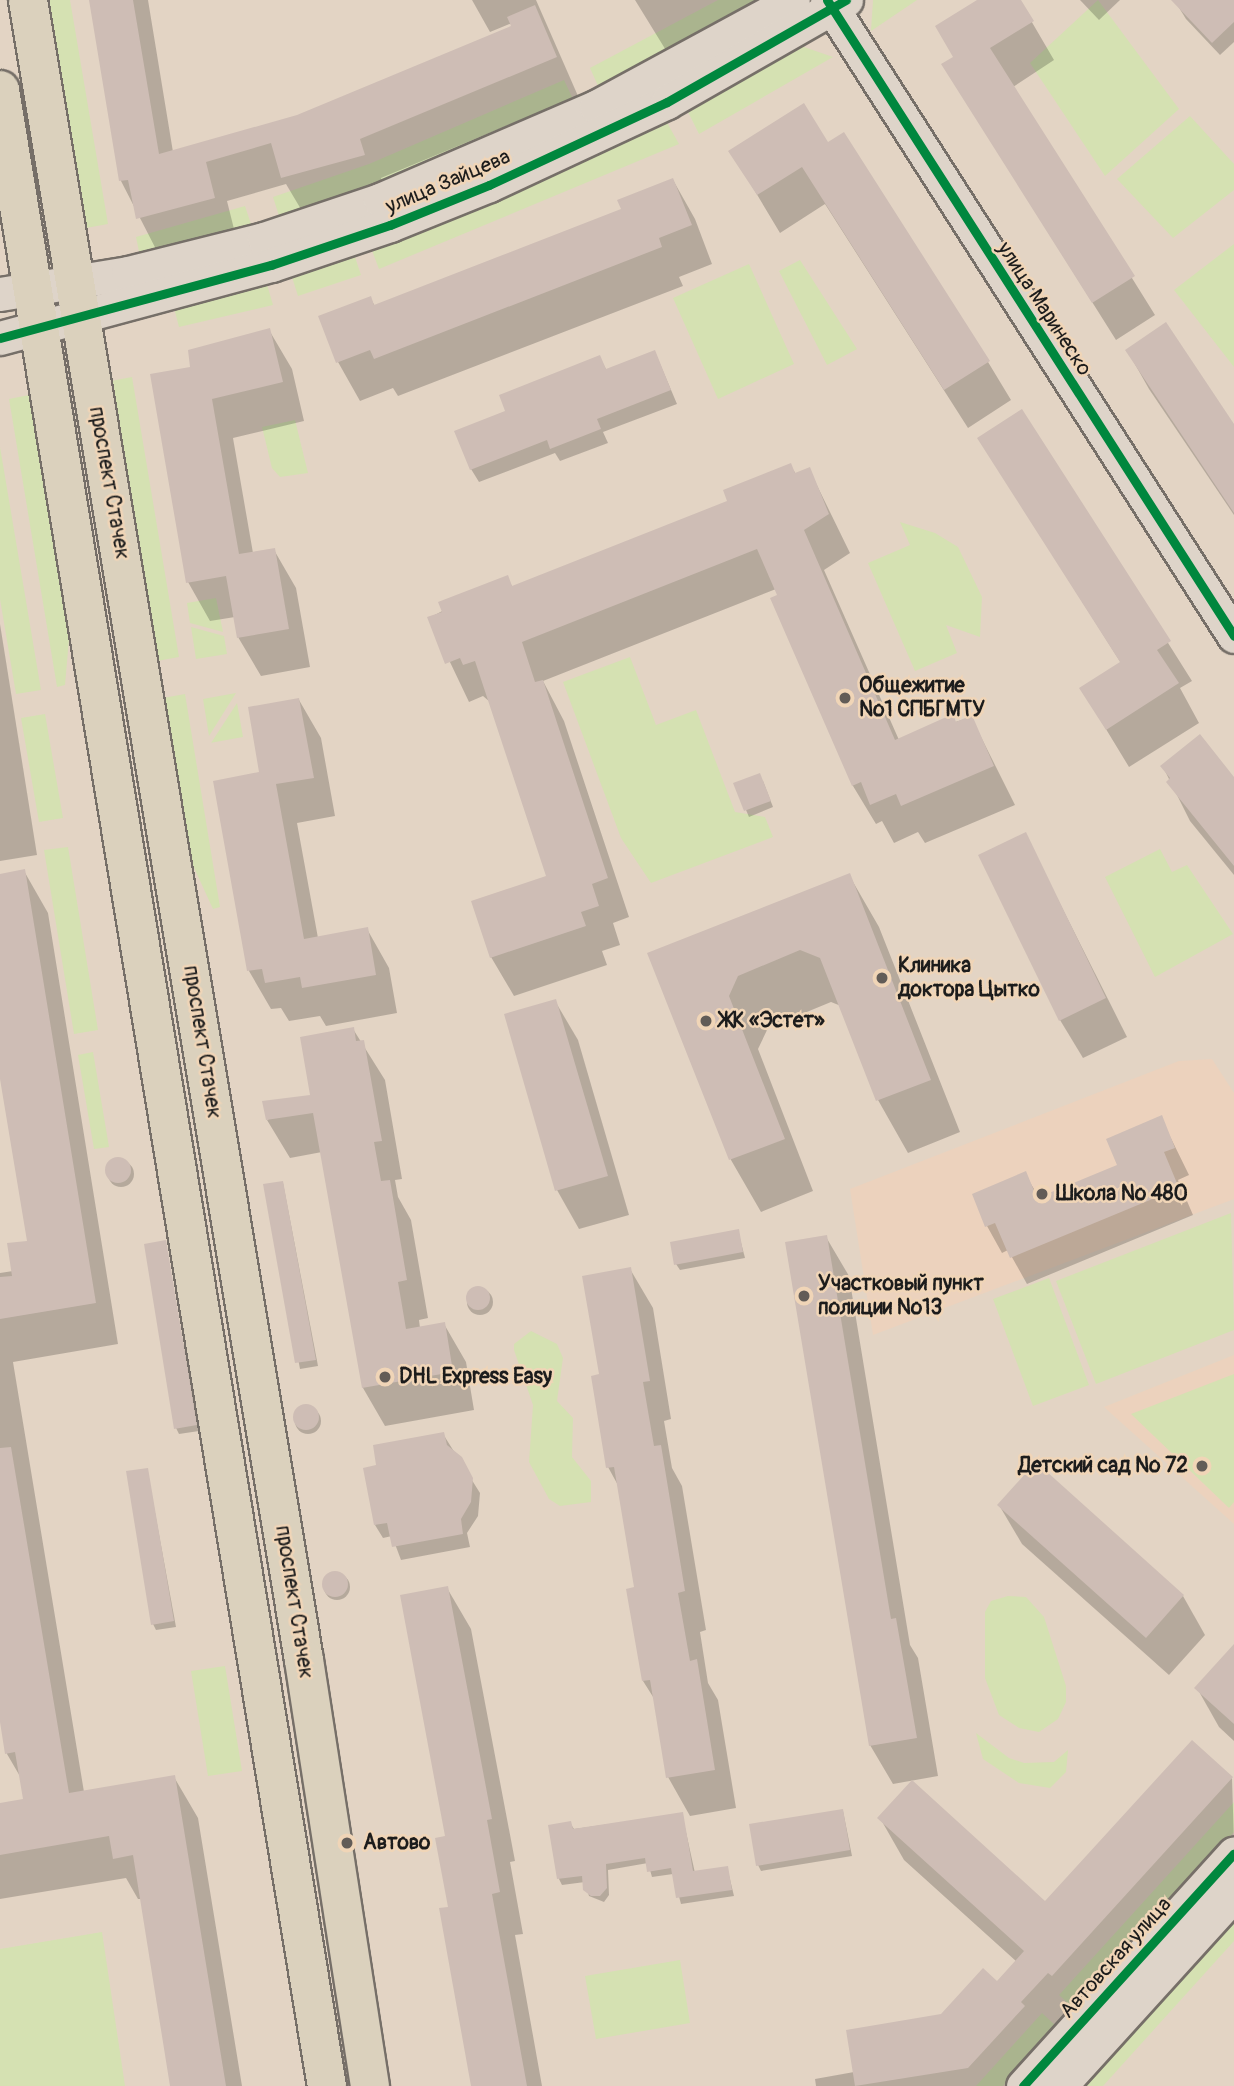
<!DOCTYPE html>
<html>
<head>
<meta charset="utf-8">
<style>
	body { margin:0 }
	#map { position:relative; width:1234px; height:2086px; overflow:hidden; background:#e3d4c4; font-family:Pangolin,sans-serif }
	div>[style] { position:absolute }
	.built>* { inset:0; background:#ecd2bd }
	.green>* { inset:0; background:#d5e1b2 }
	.shadow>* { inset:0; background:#0003 }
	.round { border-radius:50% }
	.building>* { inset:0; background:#cebdb5 }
	.roads { filter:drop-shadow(2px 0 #766f68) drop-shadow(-2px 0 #766f68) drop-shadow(0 2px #766f68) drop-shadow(0 -2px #766f68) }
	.minor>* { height:33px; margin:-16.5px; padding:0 16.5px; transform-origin:16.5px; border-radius:16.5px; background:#ded4c9 }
	.major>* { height:38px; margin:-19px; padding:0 19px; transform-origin:19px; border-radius:19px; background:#dbd1bd }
	.cycleway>* { height:9px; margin:-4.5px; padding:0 4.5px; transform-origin:4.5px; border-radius:4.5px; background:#00873e }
	.dots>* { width:19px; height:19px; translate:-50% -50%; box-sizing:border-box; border:4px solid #f0d5b7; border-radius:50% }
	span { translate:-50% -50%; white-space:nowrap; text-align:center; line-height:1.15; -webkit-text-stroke:5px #f0d5b7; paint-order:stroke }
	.street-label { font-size:21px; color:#1c1c1c }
	.poi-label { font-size:21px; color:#1c1c1c; font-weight:700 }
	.left { translate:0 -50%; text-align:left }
	.right { translate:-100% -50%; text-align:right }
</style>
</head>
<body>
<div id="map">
	<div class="built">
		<i style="clip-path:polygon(1212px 1059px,1234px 1093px,1234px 1199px,873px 1335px,850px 1189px,1179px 1061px)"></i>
		<i style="clip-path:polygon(1234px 1355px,1234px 1524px,1104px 1407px)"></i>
	</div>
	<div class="green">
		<i style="clip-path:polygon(48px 0,70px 0,108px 224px,86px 228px)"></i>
		<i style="clip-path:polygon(718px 0,766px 0,599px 88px,590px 68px)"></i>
		<i style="clip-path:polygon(873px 0,917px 0,871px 31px)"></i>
		<i style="clip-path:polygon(1098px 0,1179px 109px,1105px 176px,1030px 63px)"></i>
		<i style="clip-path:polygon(801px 46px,833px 57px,699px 134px,686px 108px)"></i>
		<i style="clip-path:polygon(564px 80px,574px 101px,376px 186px,280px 219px,273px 197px,369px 164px)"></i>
		<i style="clip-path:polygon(1190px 116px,1234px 164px,1234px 190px,1173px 238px,1117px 179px)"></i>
		<i style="clip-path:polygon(665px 119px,679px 144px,379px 269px,371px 248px)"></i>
		<i style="clip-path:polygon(245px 206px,252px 227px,140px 256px,136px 237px)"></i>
		<i style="clip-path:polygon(1234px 244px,1234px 367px,1174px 290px)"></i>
		<i style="clip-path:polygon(354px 254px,361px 275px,298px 296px,291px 274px)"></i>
		<i style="clip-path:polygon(800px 260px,857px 349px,827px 365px,779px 271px)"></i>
		<i style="clip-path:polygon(749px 264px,794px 364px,718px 399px,673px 298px)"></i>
		<i style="clip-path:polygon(266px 281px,273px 305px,179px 327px,173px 304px)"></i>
		<i style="clip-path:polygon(132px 377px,179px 657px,157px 661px,111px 381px)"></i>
		<i style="clip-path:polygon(29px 395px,69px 639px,65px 685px,57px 687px,9px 399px)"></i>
		<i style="clip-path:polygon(295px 420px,308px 473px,280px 477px,272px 468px,262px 427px)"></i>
		<i style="clip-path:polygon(0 447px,41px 690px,16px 694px,0 599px)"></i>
		<i style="clip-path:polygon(900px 522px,935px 533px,958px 547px,982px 597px,980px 637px,946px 625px,957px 653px,915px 671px,868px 563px,910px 545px)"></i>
		<i style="clip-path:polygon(216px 598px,223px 632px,190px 623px,187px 603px)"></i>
		<i style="clip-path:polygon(191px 627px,224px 636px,227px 654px,196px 659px)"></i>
		<i style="clip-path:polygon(630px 657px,656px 725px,696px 710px,735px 812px,765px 817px,773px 837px,651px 883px,621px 838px,563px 682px)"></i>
		<i style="clip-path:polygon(236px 693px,209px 736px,203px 699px)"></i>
		<i style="clip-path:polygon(185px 694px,220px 907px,213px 909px,191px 861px,163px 698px)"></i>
		<i style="clip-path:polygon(237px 703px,243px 737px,210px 743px,211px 743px)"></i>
		<i style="clip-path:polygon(45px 714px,63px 818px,39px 822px,21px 718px)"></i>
		<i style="clip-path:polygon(68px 847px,98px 1030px,74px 1034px,44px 850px)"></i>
		<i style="clip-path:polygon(1160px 849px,1172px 872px,1187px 865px,1233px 934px,1155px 977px,1105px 877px)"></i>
		<i style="clip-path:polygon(93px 1052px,109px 1147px,94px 1149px,78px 1055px)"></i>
		<i style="clip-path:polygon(1231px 1213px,1234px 1330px,1096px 1384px,1056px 1281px)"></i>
		<i style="clip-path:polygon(1049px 1278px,1089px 1385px,1033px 1406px,993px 1299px)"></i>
		<i style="clip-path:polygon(531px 1331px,557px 1344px,563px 1358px,557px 1401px,573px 1418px,572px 1457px,591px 1481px,591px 1502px,560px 1506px,549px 1499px,529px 1462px,533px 1405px,514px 1350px,514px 1344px)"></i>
		<i style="clip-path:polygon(1234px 1374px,1234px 1502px,1229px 1508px,1131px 1414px)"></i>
		<i style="clip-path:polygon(1008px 1596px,1026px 1597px,1044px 1617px,1066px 1686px,1066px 1702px,1058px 1719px,1039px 1732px,1019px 1728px,999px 1715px,985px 1678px,985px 1612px,991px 1601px)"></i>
		<i style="clip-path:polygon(225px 1666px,242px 1771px,208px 1776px,191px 1671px)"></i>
		<i style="clip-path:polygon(976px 1733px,1009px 1758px,1024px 1763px,1054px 1762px,1068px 1750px,1066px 1772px,1050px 1788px,1019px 1783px,983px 1759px)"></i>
		<i style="clip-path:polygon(1234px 1802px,1234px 1832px,1074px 2009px,1059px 1995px)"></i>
		<i style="clip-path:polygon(1234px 1914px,1234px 1941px,1103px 2086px,1078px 2086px)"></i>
		<i style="clip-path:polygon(102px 1932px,125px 2086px,0 2086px,0 1949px)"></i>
		<i style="clip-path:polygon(680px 1960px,690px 2023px,596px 2039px,585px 1976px)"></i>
		<i style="clip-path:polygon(1042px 2013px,1057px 2027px,1003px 2086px,976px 2086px)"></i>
	</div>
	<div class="shadow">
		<i style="clip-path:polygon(91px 0,148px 0,173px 152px,298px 116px,513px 27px,512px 23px,490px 32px,472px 0,536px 0,578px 96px,381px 178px,386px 194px,305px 216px,286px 184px,227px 201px,236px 237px,160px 257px,121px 181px)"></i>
		<i style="clip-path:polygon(635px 0,779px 0,722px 36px,714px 22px,667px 52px)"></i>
		<i style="clip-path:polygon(980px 0,1019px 0,1054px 60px,1013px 87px,1155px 315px,1116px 340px,943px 65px,955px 57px)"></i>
		<i style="clip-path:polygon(1080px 0,1120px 0,1099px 20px)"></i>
		<i style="clip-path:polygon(1184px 0,1234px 0,1234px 42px,1220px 55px,1186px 19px,1178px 6px)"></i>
		<i style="clip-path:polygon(828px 144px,988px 362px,1011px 400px,968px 428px,825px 204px,780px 233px,731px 151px)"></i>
		<i style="clip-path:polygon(673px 180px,695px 219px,712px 264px,679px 277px,683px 286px,398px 396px,393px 388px,360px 401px,338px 362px,370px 298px,375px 306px,623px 210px)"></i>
		<i style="clip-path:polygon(269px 330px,292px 369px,304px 421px,233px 438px,253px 553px,274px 550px,296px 588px,310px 667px,261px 676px,238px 637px,235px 617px,210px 621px,188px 582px,192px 368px)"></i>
		<i style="clip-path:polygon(1127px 350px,1234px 427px,1234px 515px,1149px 389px)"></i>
		<i style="clip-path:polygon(655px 352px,677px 404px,603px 432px,608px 443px,560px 461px,555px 453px,479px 482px,471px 469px,507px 412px,600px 358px,607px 371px)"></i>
		<i style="clip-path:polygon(1022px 411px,1192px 681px,1180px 688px,1199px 723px,1129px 767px,1081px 688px,1121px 663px,979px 438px)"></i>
		<i style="clip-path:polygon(790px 465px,796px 474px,809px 469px,850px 553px,824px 570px,899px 740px,971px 717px,1015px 805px,925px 843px,918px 832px,894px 843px,882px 821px,876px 824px,853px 786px,772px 599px,779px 596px,776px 589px,543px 681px,564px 721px,629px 917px,613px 923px,620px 945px,602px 951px,607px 965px,514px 996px,491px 957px,548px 877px,490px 702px,483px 696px,469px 702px,429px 618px,507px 577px,513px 588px,730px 502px)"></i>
		<i style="clip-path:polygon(0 624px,37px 855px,0 861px)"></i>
		<i style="clip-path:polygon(299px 700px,321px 738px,335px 816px,297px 823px,318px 938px,367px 929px,389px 968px,397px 1013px,326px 1026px,320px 1016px,289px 1021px,281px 1008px,271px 1009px,249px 971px,261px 773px)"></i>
		<i style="clip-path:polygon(1163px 767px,1234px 779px,1234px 875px,1190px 821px)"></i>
		<i style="clip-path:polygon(763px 781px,773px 807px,749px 817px,735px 784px)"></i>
		<i style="clip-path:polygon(1025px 834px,1127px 1037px,1083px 1058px,1060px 1020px)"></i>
		<i style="clip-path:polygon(24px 871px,48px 913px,118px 1344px,13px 1362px,84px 1792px,174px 1777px,198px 1818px,242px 2086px,172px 2086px,142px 1899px,138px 1899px,126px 1878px,0 1899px,0 1804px,25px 1800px,21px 1778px,7px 1754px,0 1712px,0 1273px,13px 1271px,29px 1242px,0 1068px,0 875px)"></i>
		<i style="clip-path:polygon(849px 875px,879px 927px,960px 1132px,908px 1153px,878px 1100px,841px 1006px,831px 1002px,768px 1028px,758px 1049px,813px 1191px,761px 1212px,731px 1160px,650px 954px)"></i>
		<i style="clip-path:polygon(555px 1001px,578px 1040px,629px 1215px,579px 1229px,557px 1190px,506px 1015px)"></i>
		<i style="clip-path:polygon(353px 1029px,385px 1080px,402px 1179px,395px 1180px,398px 1197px,411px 1220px,428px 1318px,419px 1320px,420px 1328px,444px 1324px,466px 1362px,474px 1410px,385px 1426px,363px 1388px,322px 1152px,290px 1158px,267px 1120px,312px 1096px)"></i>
		<i style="clip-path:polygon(1161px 1118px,1189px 1175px,1178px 1180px,1193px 1215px,1027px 1284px,1008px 1250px,1002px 1253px,987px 1226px,1025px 1174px,1040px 1199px,1119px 1166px)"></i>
		<i class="round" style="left:108px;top:1161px;width:26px;height:26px"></i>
		<i style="clip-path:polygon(283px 1183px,318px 1366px,300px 1369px,265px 1186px)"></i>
		<i style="clip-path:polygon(738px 1231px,745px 1258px,680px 1270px,676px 1264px)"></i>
		<i style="clip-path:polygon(826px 1237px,849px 1276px,910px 1645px,918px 1658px,938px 1776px,893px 1784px,870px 1745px)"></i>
		<i style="clip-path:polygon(165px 1242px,199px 1431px,179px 1434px,176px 1428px)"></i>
		<i style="clip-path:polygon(630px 1269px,653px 1308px,671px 1419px,664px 1421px,672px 1468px,682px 1486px,706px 1630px,700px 1632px,708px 1683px,718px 1700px,736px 1808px,690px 1816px,668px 1777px,655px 1700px,643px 1681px,636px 1589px,619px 1487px,608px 1467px,601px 1376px)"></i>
		<i class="round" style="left:467px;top:1289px;width:26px;height:26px"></i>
		<i class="round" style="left:295px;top:1408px;width:26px;height:26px"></i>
		<i style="clip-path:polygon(443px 1434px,480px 1493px,478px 1516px,467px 1533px,470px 1547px,401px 1560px,392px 1536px,383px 1538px,375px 1525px)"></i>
		<i style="clip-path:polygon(147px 1469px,176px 1627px,156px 1630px,153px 1624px)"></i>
		<i style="clip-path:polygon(999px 1505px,1183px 1596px,1205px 1635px,1169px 1675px,1022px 1544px)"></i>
		<i class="round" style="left:324px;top:1574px;width:26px;height:26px"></i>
		<i style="clip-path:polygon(447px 1588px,471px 1629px,515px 1861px,510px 1862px,523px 1934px,515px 1935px,542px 2086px,473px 2086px,450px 1908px)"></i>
		<i style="clip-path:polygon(1234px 1654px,1234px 1741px,1219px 1727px,1197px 1688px)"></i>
		<i style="clip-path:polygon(1232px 1778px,1234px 1843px,1013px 2086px,816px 2086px,815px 2079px,854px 2072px,997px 1983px,1017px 1962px,904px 1860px,880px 1818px,1045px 1904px)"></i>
		<i style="clip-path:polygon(843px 1811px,852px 1856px,761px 1871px,758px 1865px)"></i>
		<i style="clip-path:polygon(682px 1814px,695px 1873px,727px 1867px,734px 1896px,681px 1904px,673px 1874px,652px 1877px,648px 1863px,608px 1870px,609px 1895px,604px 1902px,589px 1896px,585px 1882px,562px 1885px,559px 1879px,570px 1823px,574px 1829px)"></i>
	</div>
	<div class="building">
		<i style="clip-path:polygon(89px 0,133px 0,159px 154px,297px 115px,511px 26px,507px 17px,535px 5px,557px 57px,360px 139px,365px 155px,281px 178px,271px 143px,206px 162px,215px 198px,136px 219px,128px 180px,119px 181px)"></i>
		<i style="clip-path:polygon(977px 0,1021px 0,1034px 21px,990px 48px,1135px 276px,1092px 303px,941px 64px,953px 57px,935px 26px)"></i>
		<i style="clip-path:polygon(1171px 0,1234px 0,1234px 22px,1212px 43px)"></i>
		<i style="clip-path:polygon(804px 103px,828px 142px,844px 132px,990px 361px,944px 390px,802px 167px,757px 195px,728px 151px)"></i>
		<i style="clip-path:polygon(673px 178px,692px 225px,659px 238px,662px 247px,374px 359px,370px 350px,336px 363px,318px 316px,371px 296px,374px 305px,621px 209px,617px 200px)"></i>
		<i style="clip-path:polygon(1166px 322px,1234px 424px,1234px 513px,1125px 350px)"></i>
		<i style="clip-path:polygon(270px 328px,283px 382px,212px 399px,239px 554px,275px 548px,289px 629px,237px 638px,226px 576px,186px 583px,150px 374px,190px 367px,188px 350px)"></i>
		<i style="clip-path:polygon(655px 350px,671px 390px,597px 419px,601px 429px,550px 449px,547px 440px,470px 470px,454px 431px,505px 411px,499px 395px,600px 355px,606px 369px)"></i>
		<i style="clip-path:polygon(1022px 409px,1171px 641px,1157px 650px,1179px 683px,1106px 730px,1079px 688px,1120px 662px,977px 438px)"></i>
		<i style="clip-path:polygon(791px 463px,795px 473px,810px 467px,829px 514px,804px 530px,895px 740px,953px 714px,956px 722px,972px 715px,994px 766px,901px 806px,896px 794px,870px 805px,861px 782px,852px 786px,770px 598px,777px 595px,757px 549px,522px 642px,535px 682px,543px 680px,608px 878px,592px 884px,599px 906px,581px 912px,586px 926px,490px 958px,471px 901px,546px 876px,475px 661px,463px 665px,460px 658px,445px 664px,427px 617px,442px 612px,438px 602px,508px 575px,512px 586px,727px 501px,723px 490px)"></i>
		<i style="clip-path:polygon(299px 698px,314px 778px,276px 784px,304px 939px,368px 927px,376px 975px,302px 988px,300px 977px,265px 983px,262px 969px,247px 971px,213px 781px,259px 772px,248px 707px)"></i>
		<i style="clip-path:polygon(1200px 734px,1234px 777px,1234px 866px,1166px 782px,1170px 778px,1160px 766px)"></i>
		<i style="clip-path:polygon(760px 773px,771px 801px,744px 811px,733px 783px)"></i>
		<i style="clip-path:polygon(1026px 832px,1106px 998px,1059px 1021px,978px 855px)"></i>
		<i style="clip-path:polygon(25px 869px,96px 1303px,0 1319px,0 1277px,12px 1276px,7px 1243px,27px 1241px,0 1079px,0 874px)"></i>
		<i style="clip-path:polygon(850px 873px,931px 1080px,876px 1101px,820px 958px,800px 950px,738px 976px,729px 996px,785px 1139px,729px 1160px,647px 953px)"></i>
		<i style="clip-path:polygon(556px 999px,608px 1176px,555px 1191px,504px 1014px)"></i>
		<i style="clip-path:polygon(354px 1027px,356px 1041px,364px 1040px,382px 1141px,374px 1142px,381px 1181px,390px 1180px,407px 1280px,398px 1282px,406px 1329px,445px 1322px,453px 1372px,362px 1388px,313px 1113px,266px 1120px,262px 1101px,310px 1095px,300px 1037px)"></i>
		<i style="clip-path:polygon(1162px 1115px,1175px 1148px,1164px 1152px,1179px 1188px,1010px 1258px,995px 1223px,985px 1227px,972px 1194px,1026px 1171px,1037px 1198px,1117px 1165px,1106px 1139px)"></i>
		<i class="round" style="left:105px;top:1157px;width:26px;height:26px"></i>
		<i style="clip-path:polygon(283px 1181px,316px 1360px,295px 1363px,263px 1184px)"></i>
		<i style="clip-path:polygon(739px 1229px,743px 1252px,674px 1265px,670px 1242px)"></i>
		<i style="clip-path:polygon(827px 1235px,891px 1619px,896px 1618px,917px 1738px,869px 1746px,785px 1242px)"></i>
		<i style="clip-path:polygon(166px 1240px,197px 1425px,174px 1429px,144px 1244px)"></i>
		<i style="clip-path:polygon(631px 1267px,650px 1381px,643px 1382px,654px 1446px,661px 1445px,685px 1591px,678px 1593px,690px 1661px,697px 1659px,715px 1770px,666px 1778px,650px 1680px,642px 1681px,626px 1589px,634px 1587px,614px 1467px,606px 1468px,591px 1376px,599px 1374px,582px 1276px)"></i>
		<i class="round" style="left:466px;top:1286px;width:24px;height:24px"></i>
		<i class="round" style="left:293px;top:1404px;width:26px;height:26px"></i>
		<i style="clip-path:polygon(444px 1432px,447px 1445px,462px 1457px,473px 1478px,471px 1502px,461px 1519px,463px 1534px,392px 1547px,387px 1523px,374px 1525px,363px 1468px,376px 1465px,373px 1445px)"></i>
		<i style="clip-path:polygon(11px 1447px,69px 1793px,175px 1775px,226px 2086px,170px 2086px,133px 1855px,113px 1859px,109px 1836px,0 1855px,0 1803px,23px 1799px,15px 1752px,5px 1754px,0 1722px,0 1448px)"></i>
		<i style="clip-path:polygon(1036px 1462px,1184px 1595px,1146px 1638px,997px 1505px)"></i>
		<i style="clip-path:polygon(148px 1468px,174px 1621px,151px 1625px,126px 1471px)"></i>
		<i class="round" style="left:322px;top:1571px;width:26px;height:26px"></i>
		<i style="clip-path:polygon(448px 1586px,492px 1819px,487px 1820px,500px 1892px,492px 1894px,527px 2086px,471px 2086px,439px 1908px,448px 1907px,435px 1838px,445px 1836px,400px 1595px)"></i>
		<i style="clip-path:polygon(1234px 1644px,1234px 1724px,1194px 1688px)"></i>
		<i style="clip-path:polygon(1192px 1740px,1233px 1777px,1052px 1976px,1048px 1973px,1021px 2002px,1025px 2006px,968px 2068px,855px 2086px,846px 2030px,941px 2014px,983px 1968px,997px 1981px,1024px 1951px,877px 1818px,912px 1780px,1045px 1901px)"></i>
		<i style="clip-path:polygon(843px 1809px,850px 1850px,756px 1866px,749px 1824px)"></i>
		<i style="clip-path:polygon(683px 1812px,693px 1871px,728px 1866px,732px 1890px,676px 1898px,671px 1868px,647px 1872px,645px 1858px,606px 1864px,607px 1888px,600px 1896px,591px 1896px,583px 1890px,582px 1876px,557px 1879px,548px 1825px,571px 1821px,573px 1829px)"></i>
	</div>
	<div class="roads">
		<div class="minor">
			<i style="left:827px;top:0;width:755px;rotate:57.38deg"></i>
			<i style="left:0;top:294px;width:130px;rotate:-9.3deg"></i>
			<i style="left:128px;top:273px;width:140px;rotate:-14deg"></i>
			<i style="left:264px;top:239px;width:122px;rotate:-18.6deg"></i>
			<i style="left:380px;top:200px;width:235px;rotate:-23.3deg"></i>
			<i style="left:596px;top:107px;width:224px;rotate:-28.5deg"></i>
			<i style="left:0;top:338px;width:281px;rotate:-15.1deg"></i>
			<i style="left:271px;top:265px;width:126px;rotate:-18.6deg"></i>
			<i style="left:390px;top:225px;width:107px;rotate:-22deg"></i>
			<i style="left:489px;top:185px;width:196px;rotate:-25deg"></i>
			<i style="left:667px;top:102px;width:206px;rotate:-29.7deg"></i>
			<i style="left:1023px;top:2086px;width:314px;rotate:-47.8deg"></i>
			<i style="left:1060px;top:2086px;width:259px;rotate:-47.8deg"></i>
		</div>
		<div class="major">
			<i style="left:28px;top:0;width:1683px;rotate:80.56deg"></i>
			<i style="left:304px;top:1660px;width:431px;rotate:81.2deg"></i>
			<i style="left:0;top:90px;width:2023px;rotate:80.7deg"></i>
		</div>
	</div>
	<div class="cycleway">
		<i style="left:827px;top:0;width:755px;rotate:57.38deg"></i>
		<i style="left:0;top:338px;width:281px;rotate:-15.1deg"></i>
		<i style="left:271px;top:265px;width:126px;rotate:-18.6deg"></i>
		<i style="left:390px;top:225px;width:107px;rotate:-22deg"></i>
		<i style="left:489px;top:185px;width:196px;rotate:-25deg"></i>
		<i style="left:667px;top:102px;width:206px;rotate:-29.7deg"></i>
		<i style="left:1023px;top:2086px;width:314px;rotate:-47.8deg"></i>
	</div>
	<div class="dots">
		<i style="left:845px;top:698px;background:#625c57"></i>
		<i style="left:882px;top:978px;background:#625c57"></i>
		<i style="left:706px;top:1021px;background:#625c57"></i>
		<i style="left:1042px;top:1194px;background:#625c57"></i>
		<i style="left:804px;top:1296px;background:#625c57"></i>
		<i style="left:385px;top:1377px;background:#625c57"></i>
		<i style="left:1202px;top:1466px;background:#625c57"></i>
		<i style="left:347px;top:1843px;background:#625c57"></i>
	</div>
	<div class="street-label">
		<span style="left:448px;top:182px;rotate:-23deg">улица Зайцева</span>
		<span style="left:1044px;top:309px;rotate:57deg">улица Маринеско</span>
		<span style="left:109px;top:483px;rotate:80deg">проспект Стачек</span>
		<span style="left:202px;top:1042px;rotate:81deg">проспект Стачек</span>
		<span style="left:294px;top:1602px;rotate:81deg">проспект Стачек</span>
		<span style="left:1116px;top:1958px;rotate:-48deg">Автовская улица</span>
	</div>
	<div class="poi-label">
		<span class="left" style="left:859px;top:698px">Общежитие<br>№1 СПБГМТУ</span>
		<span class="left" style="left:898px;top:978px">Клиника<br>доктора Цытко</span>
		<span class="left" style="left:720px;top:1021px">ЖК «Эстет»</span>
		<span class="left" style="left:1056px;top:1194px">Школа № 480</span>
		<span class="left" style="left:818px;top:1296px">Участковый пункт<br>полиции №13</span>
		<span class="left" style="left:399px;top:1377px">DHL Express Easy</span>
		<span class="right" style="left:1188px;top:1466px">Детский сад № 72</span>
		<span class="left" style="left:363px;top:1843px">Автово</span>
	</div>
</div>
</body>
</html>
